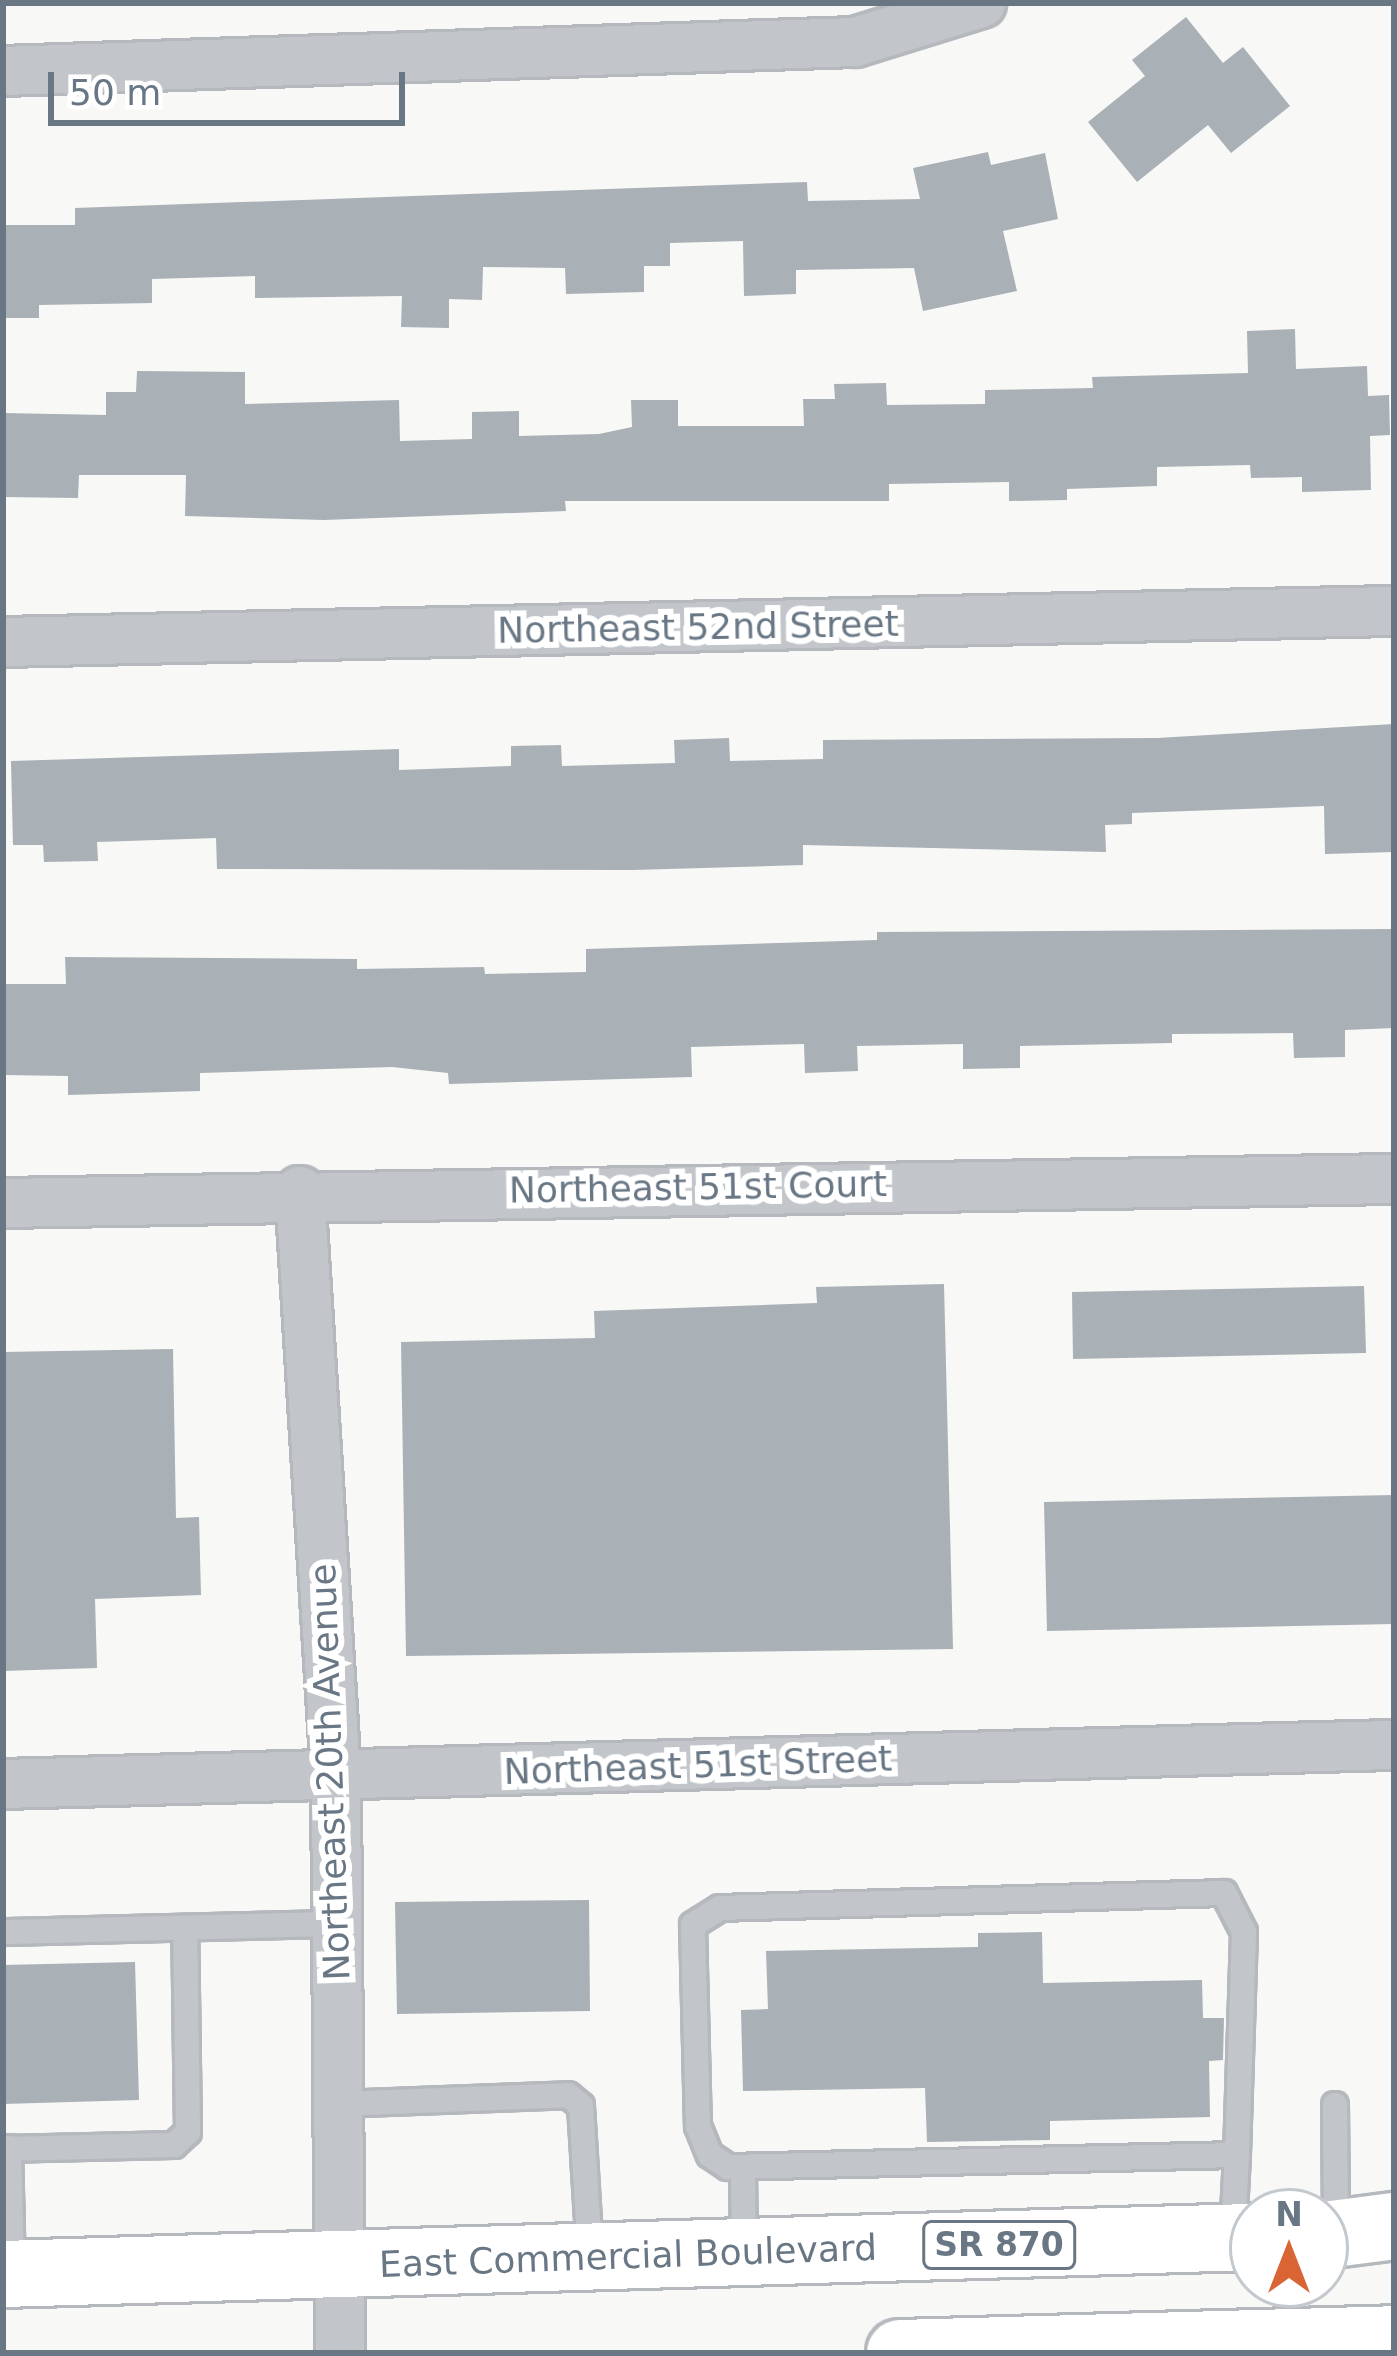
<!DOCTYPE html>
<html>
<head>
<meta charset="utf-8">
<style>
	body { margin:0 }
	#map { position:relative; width:1397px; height:2356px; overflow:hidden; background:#f8f8f6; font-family:"DejaVu Sans",sans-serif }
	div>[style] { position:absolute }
	.building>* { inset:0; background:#a9b0b6 }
	.roads { filter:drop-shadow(3px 0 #b5b9bd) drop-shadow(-3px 0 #b5b9bd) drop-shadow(0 3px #b5b9bd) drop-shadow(0 -3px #b5b9bd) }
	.lane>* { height:24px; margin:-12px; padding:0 12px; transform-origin:12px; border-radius:12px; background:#c2c5c9 }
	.street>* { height:48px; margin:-24px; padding:0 24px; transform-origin:24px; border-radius:24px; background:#c2c5c9 }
	.primary>* { height:66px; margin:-33px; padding:0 33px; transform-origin:33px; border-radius:33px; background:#fff }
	span { translate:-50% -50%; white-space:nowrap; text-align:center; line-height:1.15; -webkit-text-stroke:12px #fff; paint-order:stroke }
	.shield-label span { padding:3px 9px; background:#fff; border:3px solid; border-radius:9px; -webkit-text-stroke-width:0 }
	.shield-label { font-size:33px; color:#697785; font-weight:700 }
	.street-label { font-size:36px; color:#697785 }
	.frame { position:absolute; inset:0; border:6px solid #697785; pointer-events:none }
	.north { position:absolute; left:1229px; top:2188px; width:120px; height:120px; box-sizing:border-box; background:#fff; border:3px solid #c3c9ce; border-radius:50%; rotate:0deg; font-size:33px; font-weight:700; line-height:48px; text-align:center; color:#697785 }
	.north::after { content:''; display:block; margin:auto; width:42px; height:54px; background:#d96535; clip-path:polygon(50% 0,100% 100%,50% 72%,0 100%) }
	.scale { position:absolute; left:48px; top:72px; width:357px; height:54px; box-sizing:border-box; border:6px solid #697785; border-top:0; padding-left:15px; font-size:36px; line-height:42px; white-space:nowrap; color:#697785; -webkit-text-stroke:9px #fff; paint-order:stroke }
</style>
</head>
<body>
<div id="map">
	<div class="building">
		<i style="clip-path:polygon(1186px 17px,1223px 63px,1243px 47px,1290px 106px,1231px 153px,1208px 125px,1137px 182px,1088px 122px,1145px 76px,1132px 60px)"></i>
		<i style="clip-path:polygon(988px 152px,991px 165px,1045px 153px,1058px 219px,1003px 231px,1017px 291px,923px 311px,914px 268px,796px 270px,796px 294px,744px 296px,743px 241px,670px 243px,670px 266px,644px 266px,644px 292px,566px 294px,565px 268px,483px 267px,482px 300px,449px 299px,449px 328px,401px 327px,402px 296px,255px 298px,255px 276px,152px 279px,152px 303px,39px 305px,39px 318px,3px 318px,3px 225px,75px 225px,75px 208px,807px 182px,808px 201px,920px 199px,913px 168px)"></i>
		<i style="clip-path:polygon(1295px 329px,1296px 369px,1367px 366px,1368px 396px,1389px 395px,1390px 435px,1370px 436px,1371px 490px,1302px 492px,1302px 477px,1251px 478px,1250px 465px,1157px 467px,1157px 486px,1067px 489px,1067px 500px,1009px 501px,1009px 482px,889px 484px,889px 501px,565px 501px,566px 511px,324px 520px,185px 516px,186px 475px,79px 475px,78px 498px,3px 497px,3px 413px,106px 415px,106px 392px,136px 392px,137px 371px,245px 372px,245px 404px,399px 400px,400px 441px,472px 439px,472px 412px,519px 411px,519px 436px,599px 434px,632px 427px,631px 400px,678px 400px,678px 426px,804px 426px,803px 399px,835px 399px,834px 384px,886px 383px,887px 405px,985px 404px,985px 390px,1093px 388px,1092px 377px,1248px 373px,1247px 331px)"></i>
		<i style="clip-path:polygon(1394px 724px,1394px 852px,1325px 854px,1324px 806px,1132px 813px,1132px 824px,1105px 825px,1106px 852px,803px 845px,803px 865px,633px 870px,217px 869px,216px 838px,97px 842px,98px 861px,44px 862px,43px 845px,13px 845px,11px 761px,399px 749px,399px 770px,511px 766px,511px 746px,561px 745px,562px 766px,675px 763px,674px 740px,729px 738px,730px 761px,823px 759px,823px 740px,1157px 738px)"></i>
		<i style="clip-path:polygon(1394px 929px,1394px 1028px,1345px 1030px,1345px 1057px,1294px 1058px,1293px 1033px,1172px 1034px,1172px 1043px,1020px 1046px,1020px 1068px,963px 1069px,963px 1044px,857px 1046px,858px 1071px,805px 1073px,804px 1044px,691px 1047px,692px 1077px,449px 1084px,448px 1073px,392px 1067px,200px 1073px,200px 1091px,68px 1095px,68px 1076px,3px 1075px,3px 984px,66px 984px,65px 957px,357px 959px,357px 969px,484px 967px,485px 974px,586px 972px,586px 949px,877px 940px,877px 932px)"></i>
		<i style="clip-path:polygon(944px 1284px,953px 1649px,406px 1656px,401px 1342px,595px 1338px,594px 1311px,817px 1303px,816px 1287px)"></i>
		<i style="clip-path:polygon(1364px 1286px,1366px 1353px,1073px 1359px,1072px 1292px)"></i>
		<i style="clip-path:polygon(173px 1349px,176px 1518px,199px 1517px,201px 1595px,95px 1599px,97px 1668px,3px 1671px,3px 1352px)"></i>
		<i style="clip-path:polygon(1394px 1495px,1394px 1624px,1047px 1631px,1044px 1502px)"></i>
		<i style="clip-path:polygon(589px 1900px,590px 2011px,397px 2014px,395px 1902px)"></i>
		<i style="clip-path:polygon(1042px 1932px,1043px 1983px,1202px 1980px,1203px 2018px,1224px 2018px,1223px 2060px,1209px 2061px,1210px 2117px,1050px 2121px,1050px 2140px,927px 2142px,925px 2088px,743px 2091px,741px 2010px,768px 2009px,766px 1951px,978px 1947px,978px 1933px)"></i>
		<i style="clip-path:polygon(135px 1962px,139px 2100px,3px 2104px,3px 1965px)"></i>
	</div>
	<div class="roads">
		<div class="lane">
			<i style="left:3px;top:1932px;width:334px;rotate:-1.4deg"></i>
			<i style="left:338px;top:2104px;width:230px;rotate:-2.2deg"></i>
			<i style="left:568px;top:2095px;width:17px;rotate:40deg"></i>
			<i style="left:581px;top:2106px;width:146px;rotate:86.5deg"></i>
			<i style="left:1335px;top:2105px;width:123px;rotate:89.5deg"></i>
			<i style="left:9px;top:2148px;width:124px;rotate:88.6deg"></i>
			<i style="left:3px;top:2149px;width:171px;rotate:-1.3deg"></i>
			<i style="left:174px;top:2145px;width:19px;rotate:-43deg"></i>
			<i style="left:188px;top:2132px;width:204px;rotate:-90.8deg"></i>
			<i style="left:743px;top:2170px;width:82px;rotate:89.3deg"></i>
			<i style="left:1233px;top:2232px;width:77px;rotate:-87deg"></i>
			<i style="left:1237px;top:2155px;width:223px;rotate:-88.2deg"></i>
			<i style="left:1244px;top:1932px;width:44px;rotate:-117.1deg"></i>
			<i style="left:1224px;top:1893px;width:504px;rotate:178.3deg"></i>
			<i style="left:720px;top:1908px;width:32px;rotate:148deg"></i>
			<i style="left:693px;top:1925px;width:201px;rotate:88.6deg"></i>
			<i style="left:698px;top:2126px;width:31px;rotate:68deg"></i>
			<i style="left:710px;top:2155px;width:22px;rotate:34deg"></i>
			<i style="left:728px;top:2167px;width:509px;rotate:-1.35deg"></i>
		</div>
		<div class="street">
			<i style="left:3px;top:71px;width:852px;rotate:-1.95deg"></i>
			<i style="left:855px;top:42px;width:132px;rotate:-17.2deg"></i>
			<i style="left:3px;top:642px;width:1391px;rotate:-1.28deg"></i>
			<i style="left:300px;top:1191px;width:585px;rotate:86.47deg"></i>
			<i style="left:336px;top:1775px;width:578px;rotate:89.6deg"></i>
			<i style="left:3px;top:1203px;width:1391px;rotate:-0.99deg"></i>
			<i style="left:3px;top:1784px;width:1392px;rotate:-1.61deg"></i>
		</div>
		<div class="primary">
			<i style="left:1325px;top:2235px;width:70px;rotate:-7.4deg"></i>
			<i style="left:3px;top:2274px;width:1251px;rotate:-1.7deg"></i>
			<i style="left:900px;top:2353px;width:494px;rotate:-1.6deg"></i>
		</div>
	</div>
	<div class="shield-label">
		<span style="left:999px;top:2245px">SR 870</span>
	</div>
	<div class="street-label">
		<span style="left:698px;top:627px;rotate:-1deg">Northeast 52nd Street</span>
		<span style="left:698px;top:1187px;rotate:-1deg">Northeast 51st Court</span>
		<span style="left:698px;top:1765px;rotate:-2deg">Northeast 51st Street</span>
		<span style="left:330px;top:1772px;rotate:-92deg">Northeast 20th Avenue</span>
		<span style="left:628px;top:2256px;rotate:-2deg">East Commercial Boulevard</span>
	</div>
	<div class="frame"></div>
	<div class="north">N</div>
	<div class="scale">50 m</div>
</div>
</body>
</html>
